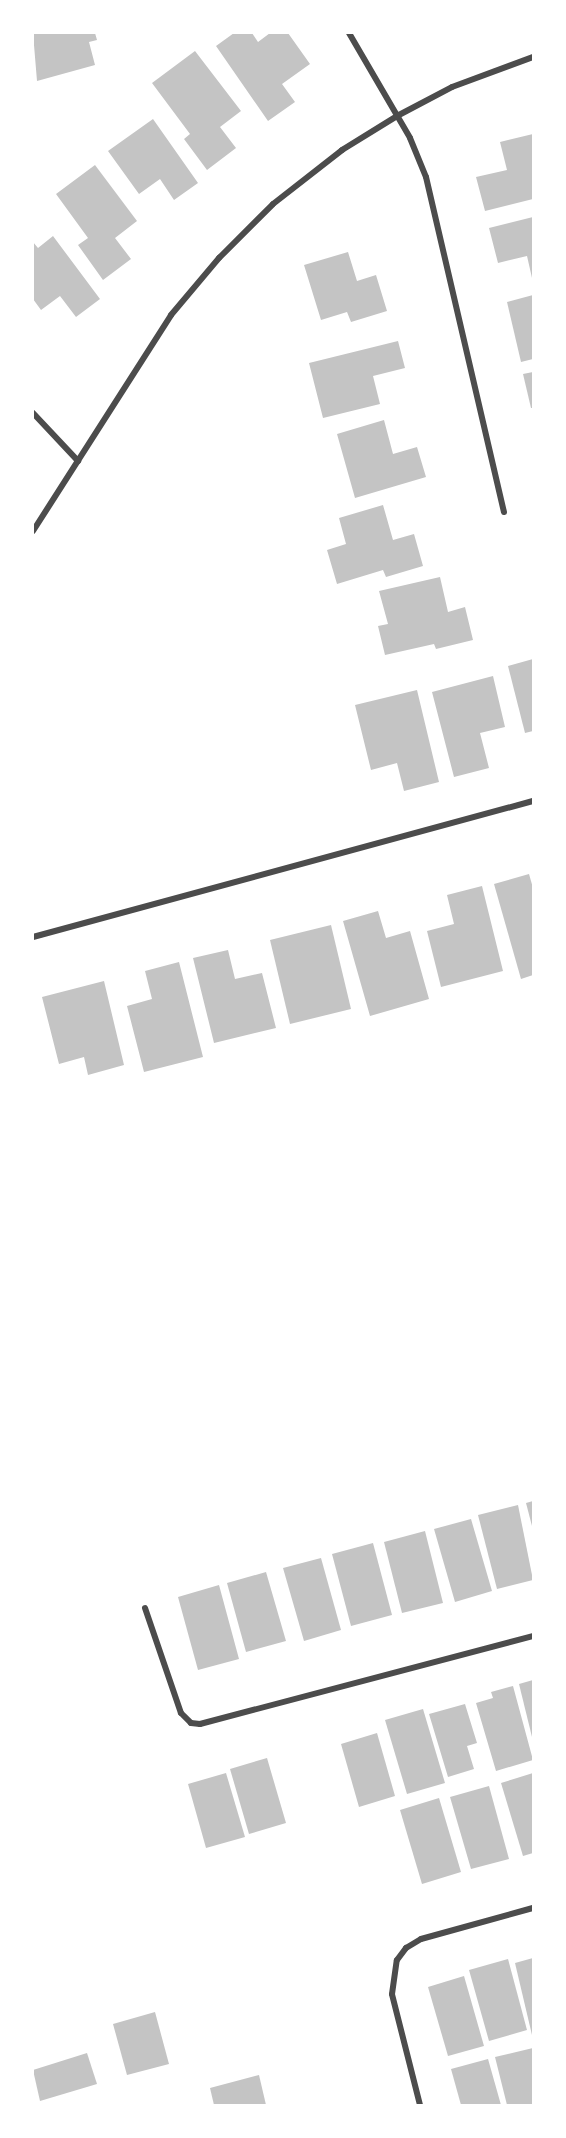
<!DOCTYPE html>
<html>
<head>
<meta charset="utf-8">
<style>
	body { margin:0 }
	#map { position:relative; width:566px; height:2138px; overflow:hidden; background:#fff; font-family:Helvetica,sans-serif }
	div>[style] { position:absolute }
	.building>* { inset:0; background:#c4c4c4 }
	.minor>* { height:6px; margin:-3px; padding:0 3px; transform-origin:3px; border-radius:3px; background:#4c4c4c }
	span { translate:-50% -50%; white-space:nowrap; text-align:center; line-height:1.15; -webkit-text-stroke:4.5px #fff; paint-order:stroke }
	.frame { position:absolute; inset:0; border:34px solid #fff; pointer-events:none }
</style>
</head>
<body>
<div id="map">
	<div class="building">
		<i style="clip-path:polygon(33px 33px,95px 33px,97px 40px,89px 42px,95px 65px,37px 81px)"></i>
		<i style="clip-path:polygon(234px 33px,252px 33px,258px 42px,270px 33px,288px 33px,310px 64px,282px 84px,295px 102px,268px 121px,216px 46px)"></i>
		<i style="clip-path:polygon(195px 51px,241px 111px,220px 127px,236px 148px,207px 170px,184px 139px,190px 134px,152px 83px)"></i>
		<i style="clip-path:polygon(153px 119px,198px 183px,174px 200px,160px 179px,139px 194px,108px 151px)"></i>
		<i style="clip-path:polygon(533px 134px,533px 199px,485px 211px,476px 177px,507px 170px,500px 142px)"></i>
		<i style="clip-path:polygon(95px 165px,137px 221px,115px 238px,131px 259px,103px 280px,78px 245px,88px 238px,56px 194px)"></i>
		<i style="clip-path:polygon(533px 217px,533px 278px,532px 278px,527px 256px,498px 263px,489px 228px)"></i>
		<i style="clip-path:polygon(53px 236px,100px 299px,76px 317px,60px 296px,41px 310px,33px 299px,33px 242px,38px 248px)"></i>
		<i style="clip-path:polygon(348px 252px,357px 281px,376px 275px,387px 311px,351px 322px,347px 312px,321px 320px,304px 265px)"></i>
		<i style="clip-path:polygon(533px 295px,533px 359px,521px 362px,507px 302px)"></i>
		<i style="clip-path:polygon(398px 341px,405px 368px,373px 376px,380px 404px,323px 418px,309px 363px)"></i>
		<i style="clip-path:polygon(533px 372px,533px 408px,531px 408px,523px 374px)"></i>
		<i style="clip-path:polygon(384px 420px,393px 454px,417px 447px,426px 477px,355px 498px,337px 434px)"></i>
		<i style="clip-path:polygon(383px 505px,393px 540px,414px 534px,423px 566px,386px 577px,383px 570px,337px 584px,327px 550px,346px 544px,339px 518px)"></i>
		<i style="clip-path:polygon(440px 577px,448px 612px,465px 607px,473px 640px,436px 649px,434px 644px,385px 655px,378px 626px,388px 624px,379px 591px)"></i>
		<i style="clip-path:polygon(533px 659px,533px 731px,525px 733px,508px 666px)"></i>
		<i style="clip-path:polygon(493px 676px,505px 727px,480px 733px,489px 768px,454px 777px,432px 692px)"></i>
		<i style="clip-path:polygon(417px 690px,439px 782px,404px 791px,397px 763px,371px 770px,355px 705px)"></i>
		<i style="clip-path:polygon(529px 874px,533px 888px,533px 975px,521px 979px,494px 884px)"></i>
		<i style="clip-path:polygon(482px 886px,503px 971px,441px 987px,427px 931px,454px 924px,447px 895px)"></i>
		<i style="clip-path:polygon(378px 911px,386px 938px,410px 931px,429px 999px,370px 1016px,343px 921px)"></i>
		<i style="clip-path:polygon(331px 925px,351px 1009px,290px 1024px,270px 940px)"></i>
		<i style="clip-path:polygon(228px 950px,235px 979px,262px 973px,276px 1028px,214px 1043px,193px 958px)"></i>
		<i style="clip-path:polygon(179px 962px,203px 1057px,144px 1072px,127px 1006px,152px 999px,145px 971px)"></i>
		<i style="clip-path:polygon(104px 981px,124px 1065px,88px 1075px,84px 1057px,59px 1064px,42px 997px)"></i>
		<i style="clip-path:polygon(533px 1501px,533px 1526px,532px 1526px,526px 1503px)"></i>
		<i style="clip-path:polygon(518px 1505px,533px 1580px,497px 1589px,478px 1515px)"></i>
		<i style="clip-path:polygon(471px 1519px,492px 1591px,455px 1602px,434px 1529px)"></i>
		<i style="clip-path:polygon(425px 1531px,443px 1603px,402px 1613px,384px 1542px)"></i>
		<i style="clip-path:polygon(373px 1543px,392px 1615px,351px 1626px,332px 1554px)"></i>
		<i style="clip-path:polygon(321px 1558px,341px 1630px,304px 1641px,283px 1568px)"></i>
		<i style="clip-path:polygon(266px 1572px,286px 1641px,246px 1652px,227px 1583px)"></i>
		<i style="clip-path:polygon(219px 1585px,239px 1659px,198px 1670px,178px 1597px)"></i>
		<i style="clip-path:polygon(533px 1680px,533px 1737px,532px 1737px,519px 1684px)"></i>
		<i style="clip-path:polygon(513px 1686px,533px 1760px,496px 1771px,476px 1703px,493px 1698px,491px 1692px)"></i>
		<i style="clip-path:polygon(465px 1704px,477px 1743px,467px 1746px,474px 1769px,448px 1777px,429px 1714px)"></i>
		<i style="clip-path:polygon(423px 1709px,445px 1783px,407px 1794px,385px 1720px)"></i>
		<i style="clip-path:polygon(377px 1733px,395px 1796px,359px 1807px,341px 1744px)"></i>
		<i style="clip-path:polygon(267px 1758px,286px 1823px,249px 1834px,230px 1769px)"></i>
		<i style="clip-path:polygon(226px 1773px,245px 1837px,206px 1848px,188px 1784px)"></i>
		<i style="clip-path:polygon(533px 1773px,533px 1853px,523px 1856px,501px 1783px)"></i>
		<i style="clip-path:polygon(489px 1786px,509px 1859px,471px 1869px,450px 1797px)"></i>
		<i style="clip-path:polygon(439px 1798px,461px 1872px,422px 1884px,400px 1810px)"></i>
		<i style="clip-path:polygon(533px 1958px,533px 2034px,532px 2035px,515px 1963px)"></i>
		<i style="clip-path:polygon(508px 1959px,527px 2030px,489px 2041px,469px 1970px)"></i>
		<i style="clip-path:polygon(464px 1976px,484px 2046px,448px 2056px,428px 1987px)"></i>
		<i style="clip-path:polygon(155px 2012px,169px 2064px,127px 2075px,113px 2024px)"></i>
		<i style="clip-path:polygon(533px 2048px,533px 2105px,507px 2105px,495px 2057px)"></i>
		<i style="clip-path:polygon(87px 2053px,97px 2084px,40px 2101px,33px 2070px)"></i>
		<i style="clip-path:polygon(488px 2059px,501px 2105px,461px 2105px,451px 2069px)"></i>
		<i style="clip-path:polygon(259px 2075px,266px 2105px,214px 2105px,210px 2088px)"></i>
	</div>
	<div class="minor">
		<i style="left:349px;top:33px;width:121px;rotate:59.8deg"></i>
		<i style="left:410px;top:138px;width:42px;rotate:67.7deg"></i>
		<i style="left:426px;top:177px;width:344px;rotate:76.9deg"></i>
		<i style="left:33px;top:413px;width:66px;rotate:46.8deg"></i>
		<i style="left:33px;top:531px;width:256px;rotate:-57.4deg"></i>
		<i style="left:171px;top:315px;width:75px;rotate:-49.9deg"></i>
		<i style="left:219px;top:258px;width:76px;rotate:-45deg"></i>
		<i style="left:273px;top:204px;width:88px;rotate:-38deg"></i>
		<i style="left:342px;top:150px;width:65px;rotate:-31.7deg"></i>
		<i style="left:397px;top:116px;width:62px;rotate:-27.8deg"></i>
		<i style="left:452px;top:87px;width:86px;rotate:-20.3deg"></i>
		<i style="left:33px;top:937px;width:518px;rotate:-15.22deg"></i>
		<i style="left:145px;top:1608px;width:111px;rotate:71.1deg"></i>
		<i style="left:181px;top:1713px;width:14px;rotate:45deg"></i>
		<i style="left:191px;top:1723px;width:9px;rotate:6deg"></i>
		<i style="left:200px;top:1724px;width:344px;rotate:-14.8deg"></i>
		<i style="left:420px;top:2105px;width:114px;rotate:-104.2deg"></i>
		<i style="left:392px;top:1994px;width:34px;rotate:-82deg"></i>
		<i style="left:397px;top:1960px;width:15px;rotate:-53deg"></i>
		<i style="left:406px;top:1948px;width:17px;rotate:-31deg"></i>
		<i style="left:421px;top:1939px;width:116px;rotate:-15.5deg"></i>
	</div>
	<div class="frame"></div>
</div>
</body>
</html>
